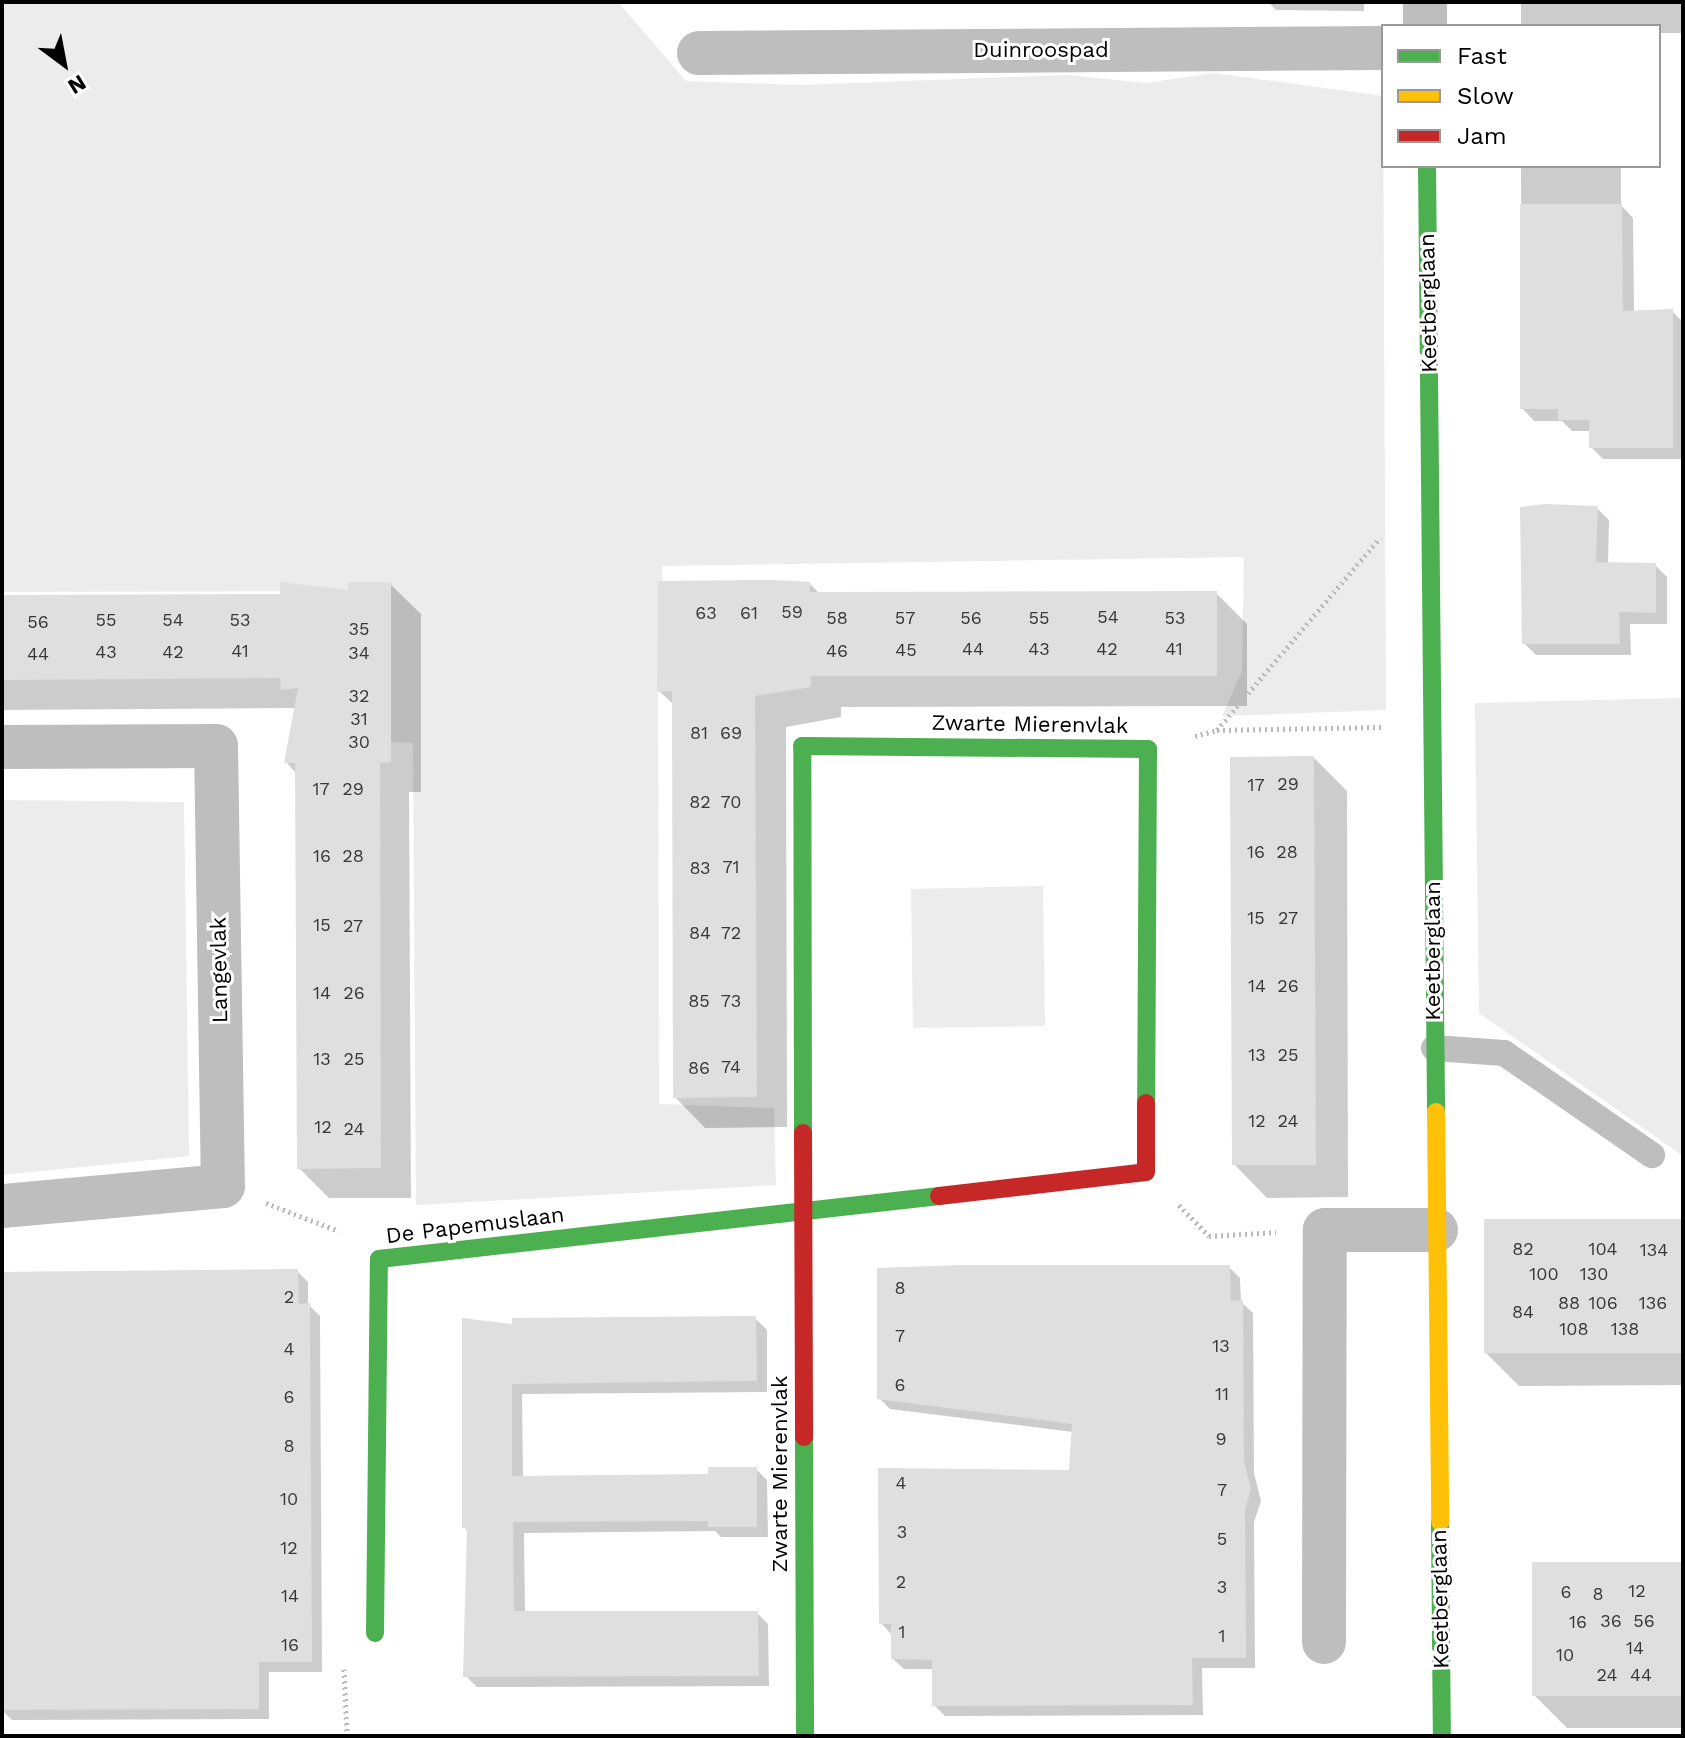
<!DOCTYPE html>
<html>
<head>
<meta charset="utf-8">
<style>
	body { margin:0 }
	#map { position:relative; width:1685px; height:1738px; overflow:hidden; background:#fff; font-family:"Work Sans",sans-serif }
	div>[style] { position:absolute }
	.green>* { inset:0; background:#ececec }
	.shadow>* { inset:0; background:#0003 }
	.building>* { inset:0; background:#dfdfdf }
	.path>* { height:5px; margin-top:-2.5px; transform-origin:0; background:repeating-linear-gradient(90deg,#b9b9b9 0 2px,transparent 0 6px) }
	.lane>* { height:26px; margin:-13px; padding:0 13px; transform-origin:13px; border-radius:13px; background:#bebebe }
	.street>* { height:44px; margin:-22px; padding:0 22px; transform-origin:22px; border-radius:22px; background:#bebebe }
	.fast>* { height:18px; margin:-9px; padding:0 9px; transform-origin:9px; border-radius:9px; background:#4caf50 }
	.slow>* { height:18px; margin:-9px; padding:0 9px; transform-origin:9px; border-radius:9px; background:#ffc107 }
	.jam>* { height:18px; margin:-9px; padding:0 9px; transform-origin:9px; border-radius:9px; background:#c62828 }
	span { translate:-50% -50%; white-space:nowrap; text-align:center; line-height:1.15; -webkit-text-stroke:6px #fff; paint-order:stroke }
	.number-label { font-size:18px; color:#383838 }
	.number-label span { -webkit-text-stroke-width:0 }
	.street-label { font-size:22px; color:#000 }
	.frame { position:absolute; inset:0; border:4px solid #000; pointer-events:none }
	.legend { position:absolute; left:1381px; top:24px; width:280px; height:144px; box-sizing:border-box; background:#fff; border:2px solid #999; margin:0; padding:10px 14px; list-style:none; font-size:24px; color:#000 }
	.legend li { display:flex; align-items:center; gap:16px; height:40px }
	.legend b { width:40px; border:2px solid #999 }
	.north { position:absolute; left:24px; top:24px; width:80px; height:80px; -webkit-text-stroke:6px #fff; paint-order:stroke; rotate:148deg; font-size:22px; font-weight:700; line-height:32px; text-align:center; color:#000 }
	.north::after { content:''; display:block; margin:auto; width:28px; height:36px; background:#000; clip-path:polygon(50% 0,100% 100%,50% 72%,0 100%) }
</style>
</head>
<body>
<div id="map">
	<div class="green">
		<i style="clip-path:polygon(2px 2px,618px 2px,686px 81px,801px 85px,1068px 75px,1146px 83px,1214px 73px,1383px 96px,1386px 710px,1222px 716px,1242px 671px,1244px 557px,662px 566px,664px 624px,658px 650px,659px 1104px,774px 1108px,776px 1185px,416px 1205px,413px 743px,385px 742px,381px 591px,2px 592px)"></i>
		<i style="clip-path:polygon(1683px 698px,1683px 1156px,1479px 1013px,1475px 703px)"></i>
		<i style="clip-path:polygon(2px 800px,184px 802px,189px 1156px,2px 1175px)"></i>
		<i style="clip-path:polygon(1043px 886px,1045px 1026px,913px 1028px,911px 889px)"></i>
	</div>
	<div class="shadow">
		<i style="clip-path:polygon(1268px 2px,1364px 2px,1364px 11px,1276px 10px)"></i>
		<i style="clip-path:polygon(1521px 2px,1683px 2px,1683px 33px,1659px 33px,1659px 26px,1521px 26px)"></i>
		<i style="clip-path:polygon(1521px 166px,1621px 166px,1621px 205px,1633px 218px,1634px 312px,1672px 311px,1683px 322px,1683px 459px,1603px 459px,1591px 447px,1591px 431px,1572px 431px,1562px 421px,1534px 421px,1522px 408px)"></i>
		<i style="clip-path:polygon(1597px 508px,1609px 520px,1608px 564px,1655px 565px,1667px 577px,1667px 624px,1630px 624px,1631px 655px,1536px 655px,1524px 643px)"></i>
		<i style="clip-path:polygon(390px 584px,421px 614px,421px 792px,409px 792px,411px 1198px,329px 1198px,299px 1168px,297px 774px,286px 762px,296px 708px,2px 710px,2px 597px,282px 596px,350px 593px)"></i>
		<i style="clip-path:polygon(810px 584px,820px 594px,1216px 593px,1247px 624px,1247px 706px,841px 707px,841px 717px,786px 727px,787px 1127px,705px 1128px,675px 1097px,674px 705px,659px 691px)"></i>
		<i style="clip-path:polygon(1314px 758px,1347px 791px,1348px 1197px,1267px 1198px,1234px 1164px)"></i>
		<i style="clip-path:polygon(1683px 1221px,1683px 1385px,1519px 1386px,1486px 1353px)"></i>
		<i style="clip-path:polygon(1229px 1267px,1240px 1278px,1241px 1302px,1253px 1313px,1254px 1473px,1261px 1501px,1254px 1522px,1255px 1668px,1202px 1668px,1203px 1715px,945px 1716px,934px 1705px,934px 1669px,904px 1669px,893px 1659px,891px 1634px,881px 1623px,1070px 1472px,1073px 1432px,890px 1409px,879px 1398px)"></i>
		<i style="clip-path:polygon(297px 1271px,308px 1282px,308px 1304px,320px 1316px,322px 1672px,269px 1672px,269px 1719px,12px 1720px,2px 1710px,2px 1272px)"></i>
		<i style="clip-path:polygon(755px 1318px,767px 1330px,767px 1392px,522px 1394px,523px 1478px,710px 1476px,756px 1469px,767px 1480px,768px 1537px,721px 1537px,715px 1531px,524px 1533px,525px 1613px,757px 1613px,768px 1624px,769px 1686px,477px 1687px,466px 1676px,468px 1531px,464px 1527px,514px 1327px)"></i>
		<i style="clip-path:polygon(1683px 1564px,1683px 1728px,1567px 1728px,1534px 1695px)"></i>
	</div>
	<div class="building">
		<i style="clip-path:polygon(1520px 204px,1622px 204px,1623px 311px,1673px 309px,1673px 448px,1589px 448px,1589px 420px,1558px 420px,1558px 409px,1520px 409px)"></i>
		<i style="clip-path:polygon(1545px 504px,1598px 506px,1596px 562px,1656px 563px,1656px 613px,1619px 612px,1620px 644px,1522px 644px,1520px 507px)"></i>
		<i style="clip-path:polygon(775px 580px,810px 582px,810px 592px,1217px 591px,1217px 676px,811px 676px,811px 687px,755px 696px,757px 1097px,673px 1098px,672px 691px,657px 692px,658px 581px)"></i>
		<i style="clip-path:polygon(280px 582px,348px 590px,348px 582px,391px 582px,391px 762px,380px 763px,381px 1168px,297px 1169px,295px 763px,284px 763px,298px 688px,281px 690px,280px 678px,2px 680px,2px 595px,280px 594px)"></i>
		<i style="clip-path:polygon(1314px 756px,1316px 1165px,1232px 1165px,1230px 757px)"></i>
		<i style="clip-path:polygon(1484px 1219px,1683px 1219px,1683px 1353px,1484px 1353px)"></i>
		<i style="clip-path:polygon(963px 1265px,1230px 1265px,1231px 1301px,1243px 1300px,1244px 1461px,1251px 1489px,1245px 1510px,1246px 1658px,1192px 1658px,1193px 1705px,932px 1706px,932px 1660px,891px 1659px,891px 1624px,879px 1624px,878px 1468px,1069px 1470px,1072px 1424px,877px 1399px,877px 1268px)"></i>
		<i style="clip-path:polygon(298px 1269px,299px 1304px,310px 1303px,312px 1662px,259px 1662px,259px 1709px,2px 1710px,2px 1272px)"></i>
		<i style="clip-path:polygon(756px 1316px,757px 1381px,512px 1384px,512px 1476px,708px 1474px,708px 1467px,757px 1467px,757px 1527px,708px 1527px,708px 1521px,513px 1522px,514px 1611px,758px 1611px,759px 1676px,463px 1677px,467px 1528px,462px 1528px,462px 1318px,512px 1324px,512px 1318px)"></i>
		<i style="clip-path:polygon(1532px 1562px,1683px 1562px,1683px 1696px,1532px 1696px)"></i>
	</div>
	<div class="path">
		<i style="left:1217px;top:730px;width:165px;rotate:-1deg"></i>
		<i style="left:1195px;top:736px;width:23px;rotate:-15deg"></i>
		<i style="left:1217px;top:730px;width:252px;rotate:-49.7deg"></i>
		<i style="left:266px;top:1203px;width:78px;rotate:21deg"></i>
		<i style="left:1179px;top:1205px;width:43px;rotate:45.9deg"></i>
		<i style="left:1209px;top:1236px;width:67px;rotate:-3.4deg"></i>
		<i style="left:344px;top:1669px;width:67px;rotate:87.4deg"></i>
	</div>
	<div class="lane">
		<i style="left:1434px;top:1048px;width:70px;rotate:4.1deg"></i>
		<i style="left:1504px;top:1053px;width:180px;rotate:34.6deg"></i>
	</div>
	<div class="street">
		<i style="left:1425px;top:2px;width:24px;rotate:90deg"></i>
		<i style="left:699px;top:53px;width:684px;rotate:-0.42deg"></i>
		<i style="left:2px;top:747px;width:214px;rotate:-0.3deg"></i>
		<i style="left:216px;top:746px;width:440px;rotate:89.1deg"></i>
		<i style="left:223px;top:1186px;width:222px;rotate:174.8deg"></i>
		<i style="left:1324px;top:1642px;width:412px;rotate:-89.9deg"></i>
		<i style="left:1325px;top:1230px;width:111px"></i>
	</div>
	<div class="fast">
		<i style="left:1427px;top:166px;width:946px;rotate:89.45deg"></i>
		<i style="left:803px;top:1133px;width:387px;rotate:-90.1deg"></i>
		<i style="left:802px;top:746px;width:346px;rotate:0.5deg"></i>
		<i style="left:1148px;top:749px;width:354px;rotate:90.3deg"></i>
		<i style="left:804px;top:1437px;width:299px;rotate:89.8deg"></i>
		<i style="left:1440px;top:1522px;width:214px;rotate:89.5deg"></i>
		<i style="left:375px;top:1633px;width:374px;rotate:-89.4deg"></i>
		<i style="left:379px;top:1259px;width:564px;rotate:-6.42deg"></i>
	</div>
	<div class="slow">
		<i style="left:1436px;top:1112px;width:410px;rotate:89.4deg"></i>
	</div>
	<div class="jam">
		<i style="left:803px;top:1133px;width:304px;rotate:89.8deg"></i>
		<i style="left:939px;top:1196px;width:208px;rotate:-6.6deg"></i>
		<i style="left:1146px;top:1172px;width:69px;rotate:-90deg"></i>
	</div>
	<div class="number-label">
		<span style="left:792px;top:612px">59</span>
		<span style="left:706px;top:613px">63</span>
		<span style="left:749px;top:613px">61</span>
		<span style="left:1108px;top:617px">54</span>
		<span style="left:837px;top:618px">58</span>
		<span style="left:905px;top:618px">57</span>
		<span style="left:971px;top:618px">56</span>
		<span style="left:1039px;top:618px">55</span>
		<span style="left:1175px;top:618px">53</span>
		<span style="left:106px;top:620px">55</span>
		<span style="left:173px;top:620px">54</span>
		<span style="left:240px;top:620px">53</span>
		<span style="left:38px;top:622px">56</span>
		<span style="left:359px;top:629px">35</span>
		<span style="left:973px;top:649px">44</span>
		<span style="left:1039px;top:649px">43</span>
		<span style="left:1107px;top:649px">42</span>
		<span style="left:1174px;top:649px">41</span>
		<span style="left:906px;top:650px">45</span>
		<span style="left:240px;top:651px">41</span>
		<span style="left:837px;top:651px">46</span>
		<span style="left:106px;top:652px">43</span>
		<span style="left:173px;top:652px">42</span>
		<span style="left:359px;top:653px">34</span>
		<span style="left:38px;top:654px">44</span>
		<span style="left:359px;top:696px">32</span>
		<span style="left:359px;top:719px">31</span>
		<span style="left:699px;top:733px">81</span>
		<span style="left:731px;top:733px">69</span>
		<span style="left:359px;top:742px">30</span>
		<span style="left:1288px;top:784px">29</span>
		<span style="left:1256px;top:785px">17</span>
		<span style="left:321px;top:789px">17</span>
		<span style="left:353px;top:789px">29</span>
		<span style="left:700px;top:802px">82</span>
		<span style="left:731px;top:802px">70</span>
		<span style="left:1256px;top:852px">16</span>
		<span style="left:1287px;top:852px">28</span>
		<span style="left:322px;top:856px">16</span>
		<span style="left:353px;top:856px">28</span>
		<span style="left:731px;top:867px">71</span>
		<span style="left:700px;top:868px">83</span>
		<span style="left:1256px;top:918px">15</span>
		<span style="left:1288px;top:918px">27</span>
		<span style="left:322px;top:925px">15</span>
		<span style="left:353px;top:926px">27</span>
		<span style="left:700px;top:933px">84</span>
		<span style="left:731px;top:933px">72</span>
		<span style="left:1257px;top:986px">14</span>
		<span style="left:1288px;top:986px">26</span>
		<span style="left:322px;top:993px">14</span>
		<span style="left:354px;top:993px">26</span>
		<span style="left:699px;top:1001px">85</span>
		<span style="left:731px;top:1001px">73</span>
		<span style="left:1257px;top:1055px">13</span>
		<span style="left:1288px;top:1055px">25</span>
		<span style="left:322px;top:1059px">13</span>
		<span style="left:354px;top:1059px">25</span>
		<span style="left:731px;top:1067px">74</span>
		<span style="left:699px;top:1068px">86</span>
		<span style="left:1257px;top:1121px">12</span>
		<span style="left:1288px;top:1121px">24</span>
		<span style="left:323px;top:1127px">12</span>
		<span style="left:354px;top:1129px">24</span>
		<span style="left:1523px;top:1249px">82</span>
		<span style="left:1603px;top:1249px">104</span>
		<span style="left:1654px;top:1250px">134</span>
		<span style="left:1544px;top:1274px">100</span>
		<span style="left:1594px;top:1274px">130</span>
		<span style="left:900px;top:1288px">8</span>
		<span style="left:289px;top:1297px">2</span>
		<span style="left:1569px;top:1303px">88</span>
		<span style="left:1603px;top:1303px">106</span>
		<span style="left:1653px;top:1303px">136</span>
		<span style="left:1523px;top:1312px">84</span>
		<span style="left:1574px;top:1329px">108</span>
		<span style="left:1625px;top:1329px">138</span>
		<span style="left:900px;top:1336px">7</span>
		<span style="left:1221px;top:1346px">13</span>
		<span style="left:289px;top:1349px">4</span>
		<span style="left:900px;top:1385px">6</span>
		<span style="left:1222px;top:1394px">11</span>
		<span style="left:289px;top:1397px">6</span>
		<span style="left:1221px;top:1439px">9</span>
		<span style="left:289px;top:1446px">8</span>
		<span style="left:901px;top:1483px">4</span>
		<span style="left:1222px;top:1490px">7</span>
		<span style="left:289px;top:1499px">10</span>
		<span style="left:902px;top:1532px">3</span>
		<span style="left:1222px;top:1539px">5</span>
		<span style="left:289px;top:1548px">12</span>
		<span style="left:901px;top:1582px">2</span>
		<span style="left:1222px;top:1587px">3</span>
		<span style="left:1637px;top:1591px">12</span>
		<span style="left:1566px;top:1592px">6</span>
		<span style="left:1598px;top:1594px">8</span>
		<span style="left:290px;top:1596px">14</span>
		<span style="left:1611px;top:1621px">36</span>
		<span style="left:1644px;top:1621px">56</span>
		<span style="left:1578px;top:1622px">16</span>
		<span style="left:902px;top:1632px">1</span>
		<span style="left:1222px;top:1636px">1</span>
		<span style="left:290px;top:1645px">16</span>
		<span style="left:1635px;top:1648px">14</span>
		<span style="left:1565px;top:1655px">10</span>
		<span style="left:1607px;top:1675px">24</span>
		<span style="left:1641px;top:1675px">44</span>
	</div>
	<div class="street-label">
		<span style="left:1041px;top:50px">Duinroospad</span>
		<span style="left:1428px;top:303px;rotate:-91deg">Keetberglaan</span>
		<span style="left:1030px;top:724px;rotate:1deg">Zwarte Mierenvlak</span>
		<span style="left:1433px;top:951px;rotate:-90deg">Keetberglaan</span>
		<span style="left:219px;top:970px;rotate:-91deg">Langevlak</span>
		<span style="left:475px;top:1225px;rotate:-7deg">De Papemuslaan</span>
		<span style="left:780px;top:1474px;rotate:-90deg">Zwarte Mierenvlak</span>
		<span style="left:1440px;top:1599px;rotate:-91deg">Keetberglaan</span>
	</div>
	<div class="frame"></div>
	<ul class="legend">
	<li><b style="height:10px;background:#4caf50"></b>Fast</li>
	<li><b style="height:10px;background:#ffc107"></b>Slow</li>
	<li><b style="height:10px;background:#c62828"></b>Jam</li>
	</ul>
	<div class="north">N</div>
</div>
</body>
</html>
